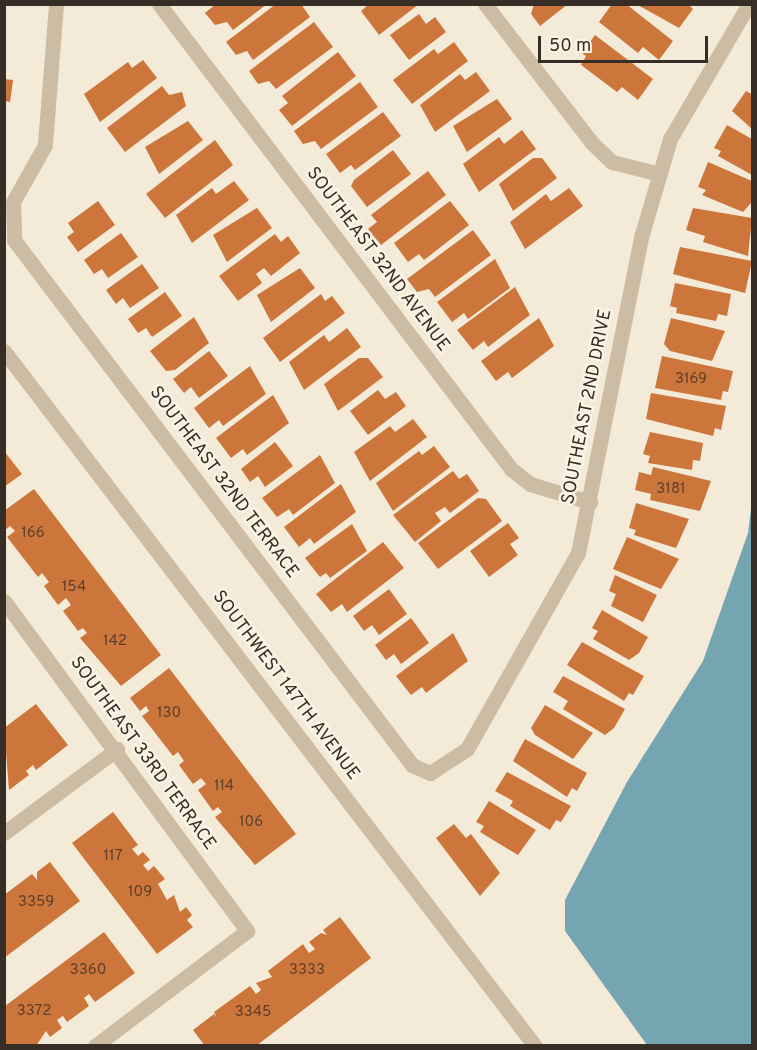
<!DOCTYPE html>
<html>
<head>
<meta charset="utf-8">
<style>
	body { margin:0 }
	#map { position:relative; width:757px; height:1050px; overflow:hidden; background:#f3ead8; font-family:Overpass,sans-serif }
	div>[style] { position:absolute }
	.water>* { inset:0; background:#75a5b1 }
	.building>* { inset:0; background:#cd763b }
	.minor>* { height:15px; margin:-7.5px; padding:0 7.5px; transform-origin:7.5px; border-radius:7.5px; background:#cbbca3 }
	.tertiary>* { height:15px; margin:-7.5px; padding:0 7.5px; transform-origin:7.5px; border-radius:7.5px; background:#cbbca3 }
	span { translate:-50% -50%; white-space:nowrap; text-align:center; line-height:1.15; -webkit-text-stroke:5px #faf4e4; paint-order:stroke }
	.number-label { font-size:15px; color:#5c3f2b }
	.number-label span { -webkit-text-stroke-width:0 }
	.street-label { font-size:18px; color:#362d26 }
	.frame { position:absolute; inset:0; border:6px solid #362d26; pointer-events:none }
	.scale { position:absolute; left:538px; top:36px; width:170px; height:27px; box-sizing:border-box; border:3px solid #362d26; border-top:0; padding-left:8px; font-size:18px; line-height:21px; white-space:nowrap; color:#362d26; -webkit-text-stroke:4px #faf4e4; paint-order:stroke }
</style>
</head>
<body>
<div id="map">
	<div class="water">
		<i style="clip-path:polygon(752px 501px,752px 1045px,647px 1045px,565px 931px,565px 900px,627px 782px,703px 661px,748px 533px)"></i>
	</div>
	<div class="building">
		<i style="clip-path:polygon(216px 4px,267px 4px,233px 30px,227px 22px,215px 25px,205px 13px)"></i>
		<i style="clip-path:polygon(276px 4px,301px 4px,310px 17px,253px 60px,247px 51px,236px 55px,226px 42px)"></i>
		<i style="clip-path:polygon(369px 4px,419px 4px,379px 35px,361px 11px)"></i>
		<i style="clip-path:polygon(534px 4px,568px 4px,540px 26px,531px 14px)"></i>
		<i style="clip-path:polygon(612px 4px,626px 4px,673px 41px,659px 60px,643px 47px,638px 53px,599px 22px)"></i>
		<i style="clip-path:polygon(636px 4px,688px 4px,693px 9px,679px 28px)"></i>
		<i style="clip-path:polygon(419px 14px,426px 24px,435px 17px,446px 32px,409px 60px,390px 35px)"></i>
		<i style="clip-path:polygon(314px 22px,333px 47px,276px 89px,269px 81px,258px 84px,249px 71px)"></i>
		<i style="clip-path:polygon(595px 35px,653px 79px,638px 100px,622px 87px,617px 92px,581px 65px,586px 56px,582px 53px)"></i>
		<i style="clip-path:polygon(454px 42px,468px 61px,412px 104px,393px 80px,434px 49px,438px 54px)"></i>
		<i style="clip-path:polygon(338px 52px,356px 76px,292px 126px,279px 110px,288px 103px,282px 96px)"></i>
		<i style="clip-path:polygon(143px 60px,157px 78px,100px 122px,84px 94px,128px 62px,132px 68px)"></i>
		<i style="clip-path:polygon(476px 72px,490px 91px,435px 132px,420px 105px,460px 74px,465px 80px)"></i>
		<i style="clip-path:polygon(4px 79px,13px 80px,10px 102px,4px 101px)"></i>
		<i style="clip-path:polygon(360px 82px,378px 107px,321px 149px,315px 141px,303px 144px,294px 131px)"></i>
		<i style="clip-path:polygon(162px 86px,169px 95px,182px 92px,186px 106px,125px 152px,107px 128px)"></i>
		<i style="clip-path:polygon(746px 91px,752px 94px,752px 129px,732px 111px)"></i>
		<i style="clip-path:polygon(497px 99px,512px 119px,467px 152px,453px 126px)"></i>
		<i style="clip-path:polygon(383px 112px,401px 136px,355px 170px,351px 165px,340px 173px,326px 154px)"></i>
		<i style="clip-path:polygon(188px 121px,203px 140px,159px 174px,145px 147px)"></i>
		<i style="clip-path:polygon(727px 125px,752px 139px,752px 175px,718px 156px,721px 151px,714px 148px)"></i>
		<i style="clip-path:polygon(522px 130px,536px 149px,479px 192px,463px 164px,499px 137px,504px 144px)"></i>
		<i style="clip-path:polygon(215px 140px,233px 165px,165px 218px,146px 194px)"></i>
		<i style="clip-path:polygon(393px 150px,411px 174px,367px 207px,351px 186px,354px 180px)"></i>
		<i style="clip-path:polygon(533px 158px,542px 158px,557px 178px,513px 211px,499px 184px)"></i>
		<i style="clip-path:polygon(708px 162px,752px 181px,752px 202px,743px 212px,702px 195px,706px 190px,698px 187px)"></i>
		<i style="clip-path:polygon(428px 171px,446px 195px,381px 245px,368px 229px,377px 222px,371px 215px)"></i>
		<i style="clip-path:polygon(234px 181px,249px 200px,192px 243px,176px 215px,212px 188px,216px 194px)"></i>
		<i style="clip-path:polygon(569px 188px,583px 206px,525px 249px,510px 222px,546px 194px,551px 201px)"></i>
		<i style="clip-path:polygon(98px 201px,115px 225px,78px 252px,67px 237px,74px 232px,68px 223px)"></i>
		<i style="clip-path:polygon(450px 201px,469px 225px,424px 260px,419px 254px,408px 262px,394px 243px)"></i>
		<i style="clip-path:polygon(257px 208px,272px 228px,227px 262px,213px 235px)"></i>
		<i style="clip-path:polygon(693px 208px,752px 218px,748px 256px,703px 242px,705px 236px,686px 230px)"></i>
		<i style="clip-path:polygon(473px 230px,491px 255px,435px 297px,429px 289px,417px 292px,407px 279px)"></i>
		<i style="clip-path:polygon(121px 233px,138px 257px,108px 278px,102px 269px,94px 274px,84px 260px)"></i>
		<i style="clip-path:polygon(275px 234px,281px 242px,288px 236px,300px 253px,271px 276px,264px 268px,256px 274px,262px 283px,238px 301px,219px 276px)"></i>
		<i style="clip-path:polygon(680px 247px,752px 261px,745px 293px,673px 274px)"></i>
		<i style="clip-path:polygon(495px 259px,510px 288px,468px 319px,464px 313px,452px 322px,437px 302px)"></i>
		<i style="clip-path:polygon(142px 264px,159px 288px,130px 308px,123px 298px,116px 304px,106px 290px)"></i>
		<i style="clip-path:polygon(300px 268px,315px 288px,271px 322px,257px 295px)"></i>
		<i style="clip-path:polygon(675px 283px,731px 294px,727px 316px,718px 314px,716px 321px,676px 313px,677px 308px,670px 306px)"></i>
		<i style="clip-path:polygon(515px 287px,530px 315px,488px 347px,484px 341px,473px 350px,457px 330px)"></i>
		<i style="clip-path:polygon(165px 292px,182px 316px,152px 337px,146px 328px,138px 333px,128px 319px)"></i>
		<i style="clip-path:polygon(321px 294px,325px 301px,332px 296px,345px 313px,280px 362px,263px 338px)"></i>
		<i style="clip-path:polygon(194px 317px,209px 343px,175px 370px,166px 371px,150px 351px)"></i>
		<i style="clip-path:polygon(539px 318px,554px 346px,512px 378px,508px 372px,496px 381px,481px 361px)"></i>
		<i style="clip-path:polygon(671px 318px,725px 331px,712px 361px,670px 351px,664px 344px)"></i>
		<i style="clip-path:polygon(347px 328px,361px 347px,304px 390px,289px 362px,324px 335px,329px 342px)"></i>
		<i style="clip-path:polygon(209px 351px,228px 376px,199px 398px,191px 387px,184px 393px,173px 379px)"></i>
		<i style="clip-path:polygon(662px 356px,733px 371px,728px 392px,723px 391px,721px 400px,655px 388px)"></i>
		<i style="clip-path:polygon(359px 358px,368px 358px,383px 377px,338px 411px,324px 384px)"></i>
		<i style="clip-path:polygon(250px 366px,266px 394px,223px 426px,219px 420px,209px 428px,194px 408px)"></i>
		<i style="clip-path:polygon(378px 390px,385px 399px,396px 392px,406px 406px,368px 435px,350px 411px)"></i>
		<i style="clip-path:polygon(651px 393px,726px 406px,721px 430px,715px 428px,713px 436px,646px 419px)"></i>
		<i style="clip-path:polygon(273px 395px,289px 423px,247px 455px,243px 449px,231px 458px,216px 438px)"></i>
		<i style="clip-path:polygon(413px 419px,427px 437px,370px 481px,354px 452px,390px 426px,395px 432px)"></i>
		<i style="clip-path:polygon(650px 432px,703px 443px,700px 461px,693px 460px,692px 470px,648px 463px,650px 456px,643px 454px)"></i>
		<i style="clip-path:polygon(275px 442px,293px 466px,265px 487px,258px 476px,250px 482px,241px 469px)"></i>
		<i style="clip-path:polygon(434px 446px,450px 467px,393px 511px,376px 483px,419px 451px,422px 455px)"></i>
		<i style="clip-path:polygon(4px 451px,22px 474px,4px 487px)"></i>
		<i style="clip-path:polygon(320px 455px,335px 483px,293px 515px,289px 509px,277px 517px,262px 498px)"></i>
		<i style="clip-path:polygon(653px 467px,711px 481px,700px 511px,650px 500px,651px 494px,635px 490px,639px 472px,651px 475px)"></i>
		<i style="clip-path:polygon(453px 471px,459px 479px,467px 474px,479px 491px,450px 513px,445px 507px,435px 513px,441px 521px,415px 542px,393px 515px)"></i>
		<i style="clip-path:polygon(341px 484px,356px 512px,314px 544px,310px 538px,299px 547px,284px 527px)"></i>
		<i style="clip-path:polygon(34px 489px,161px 655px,121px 686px,80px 638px,87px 633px,83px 628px,78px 631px,63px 611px,71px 605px,66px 598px,58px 605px,44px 586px,49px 582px,42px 573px,38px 577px,7px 537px,15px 531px,10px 526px,4px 531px,4px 511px)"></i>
		<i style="clip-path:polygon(478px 498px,486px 499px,502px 521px,438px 569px,418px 543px)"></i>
		<i style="clip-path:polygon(636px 503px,689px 519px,676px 548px,634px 535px,636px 530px,629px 528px)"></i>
		<i style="clip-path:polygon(508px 523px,519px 538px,510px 544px,518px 555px,489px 577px,470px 551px)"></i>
		<i style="clip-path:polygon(352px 524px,367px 551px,330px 578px,326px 573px,320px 577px,305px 558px)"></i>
		<i style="clip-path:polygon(627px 537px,679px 559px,661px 589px,613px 569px)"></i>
		<i style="clip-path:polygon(383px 542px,404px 568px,347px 612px,342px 604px,331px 612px,316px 594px)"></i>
		<i style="clip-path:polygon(615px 575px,657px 595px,643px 622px,611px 606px,616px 594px,609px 591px)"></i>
		<i style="clip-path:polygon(389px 589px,407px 614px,379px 635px,372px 625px,364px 631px,353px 616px)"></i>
		<i style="clip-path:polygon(602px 610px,648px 637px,639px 653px,629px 660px,593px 639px,598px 631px,592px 628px)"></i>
		<i style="clip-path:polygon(411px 618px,429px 643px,401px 664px,394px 654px,386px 660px,375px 645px)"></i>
		<i style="clip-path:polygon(453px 633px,468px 661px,426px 693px,422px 687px,411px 695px,396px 676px)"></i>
		<i style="clip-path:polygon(582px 642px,644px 676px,633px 695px,629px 693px,624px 701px,567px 665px)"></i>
		<i style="clip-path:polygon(169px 668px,296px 834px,255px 865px,215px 817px,222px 812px,218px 807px,213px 811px,198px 790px,206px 784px,201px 778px,193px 784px,179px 765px,184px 761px,178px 752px,173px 756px,142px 716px,149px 711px,146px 706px,140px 711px,130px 698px)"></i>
		<i style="clip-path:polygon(563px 676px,625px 709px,614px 728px,605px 735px,563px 709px,568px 701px,553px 692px)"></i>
		<i style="clip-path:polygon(36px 704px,68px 745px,36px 770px,33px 765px,26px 771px,29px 775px,9px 790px,4px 728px)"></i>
		<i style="clip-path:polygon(545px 705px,593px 733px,573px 759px,535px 735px,531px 728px)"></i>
		<i style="clip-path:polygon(525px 739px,587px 773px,577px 791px,572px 788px,567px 797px,513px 761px)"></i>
		<i style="clip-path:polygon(507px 772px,571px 806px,561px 822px,556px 820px,550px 830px,510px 806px,513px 801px,495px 791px)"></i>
		<i style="clip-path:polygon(489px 801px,536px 830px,518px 855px,480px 832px,484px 826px,476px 822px)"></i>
		<i style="clip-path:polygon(113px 812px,138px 845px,132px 849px,138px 856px,143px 852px,150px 860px,143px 865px,148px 871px,154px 866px,165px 879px,158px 884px,167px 900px,174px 895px,180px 912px,186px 907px,192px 915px,187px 920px,193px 927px,157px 954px,72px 843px)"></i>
		<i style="clip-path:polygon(454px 824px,466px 838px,471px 834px,500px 873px,480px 896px,436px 838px)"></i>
		<i style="clip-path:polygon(50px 862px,80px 901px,4px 958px,4px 895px,32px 874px,37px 880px,37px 872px)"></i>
		<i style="clip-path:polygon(340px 917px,371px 958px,256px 1046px,205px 1046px,193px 1030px,214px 1014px,217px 1018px,214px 1012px,250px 986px,256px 994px,261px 990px,256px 983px,272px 977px,268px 971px,303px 944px,309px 953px,315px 949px,309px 942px,321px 933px,327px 935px,323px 930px)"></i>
		<i style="clip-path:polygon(104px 932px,135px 973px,95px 1002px,89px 994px,84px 998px,89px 1006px,67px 1022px,63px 1016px,57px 1020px,62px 1028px,50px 1037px,46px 1031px,36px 1046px,5px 1046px,5px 1006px)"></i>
	</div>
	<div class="minor">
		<i style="left:56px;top:4px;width:141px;rotate:94.5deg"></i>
		<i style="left:45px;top:145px;width:65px;rotate:119.3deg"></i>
		<i style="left:13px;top:202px;width:38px;rotate:88deg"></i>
		<i style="left:14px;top:240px;width:659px;rotate:52.83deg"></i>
		<i style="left:412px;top:765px;width:20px;rotate:24deg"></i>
		<i style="left:430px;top:773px;width:44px;rotate:-33deg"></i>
		<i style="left:467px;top:749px;width:225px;rotate:-60.5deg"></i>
		<i style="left:578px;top:553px;width:325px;rotate:-78.7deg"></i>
		<i style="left:642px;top:234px;width:99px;rotate:-73.6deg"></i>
		<i style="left:670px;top:139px;width:156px;rotate:-59.7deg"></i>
		<i style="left:159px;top:4px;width:583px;rotate:52.87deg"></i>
		<i style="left:511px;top:469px;width:24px;rotate:38deg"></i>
		<i style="left:530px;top:484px;width:63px;rotate:16.7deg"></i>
		<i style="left:485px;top:4px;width:175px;rotate:52.4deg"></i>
		<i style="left:592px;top:143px;width:28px;rotate:44deg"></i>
		<i style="left:612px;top:162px;width:49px;rotate:14deg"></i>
		<i style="left:4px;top:601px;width:410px;rotate:53.6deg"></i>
		<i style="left:247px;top:931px;width:191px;rotate:142.9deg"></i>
		<i style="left:4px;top:833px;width:141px;rotate:-36.6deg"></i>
	</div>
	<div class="tertiary">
		<i style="left:4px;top:351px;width:875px;rotate:52.62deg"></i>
	</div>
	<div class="number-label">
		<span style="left:691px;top:380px">3169</span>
		<span style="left:671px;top:490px">3181</span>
		<span style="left:33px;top:534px">166</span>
		<span style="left:74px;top:588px">154</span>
		<span style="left:115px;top:642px">142</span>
		<span style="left:169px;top:714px">130</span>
		<span style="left:224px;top:787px">114</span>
		<span style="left:251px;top:823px">106</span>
		<span style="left:113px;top:857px">117</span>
		<span style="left:140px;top:893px">109</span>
		<span style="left:36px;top:903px">3359</span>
		<span style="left:88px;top:971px">3360</span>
		<span style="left:307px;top:971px">3333</span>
		<span style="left:34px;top:1012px">3372</span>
		<span style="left:253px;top:1013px">3345</span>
	</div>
	<div class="street-label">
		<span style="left:377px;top:260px;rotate:53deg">SOUTHEAST 32ND AVENUE</span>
		<span style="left:588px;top:407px;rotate:-79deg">SOUTHEAST 2ND DRIVE</span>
		<span style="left:223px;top:483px;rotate:53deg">SOUTHEAST 32ND TERRACE</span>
		<span style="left:285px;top:686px;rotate:53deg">SOUTHWEST 147TH AVENUE</span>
		<span style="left:142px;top:754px;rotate:54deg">SOUTHEAST 33RD TERRACE</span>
	</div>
	<div class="frame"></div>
	<div class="scale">50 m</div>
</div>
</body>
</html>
